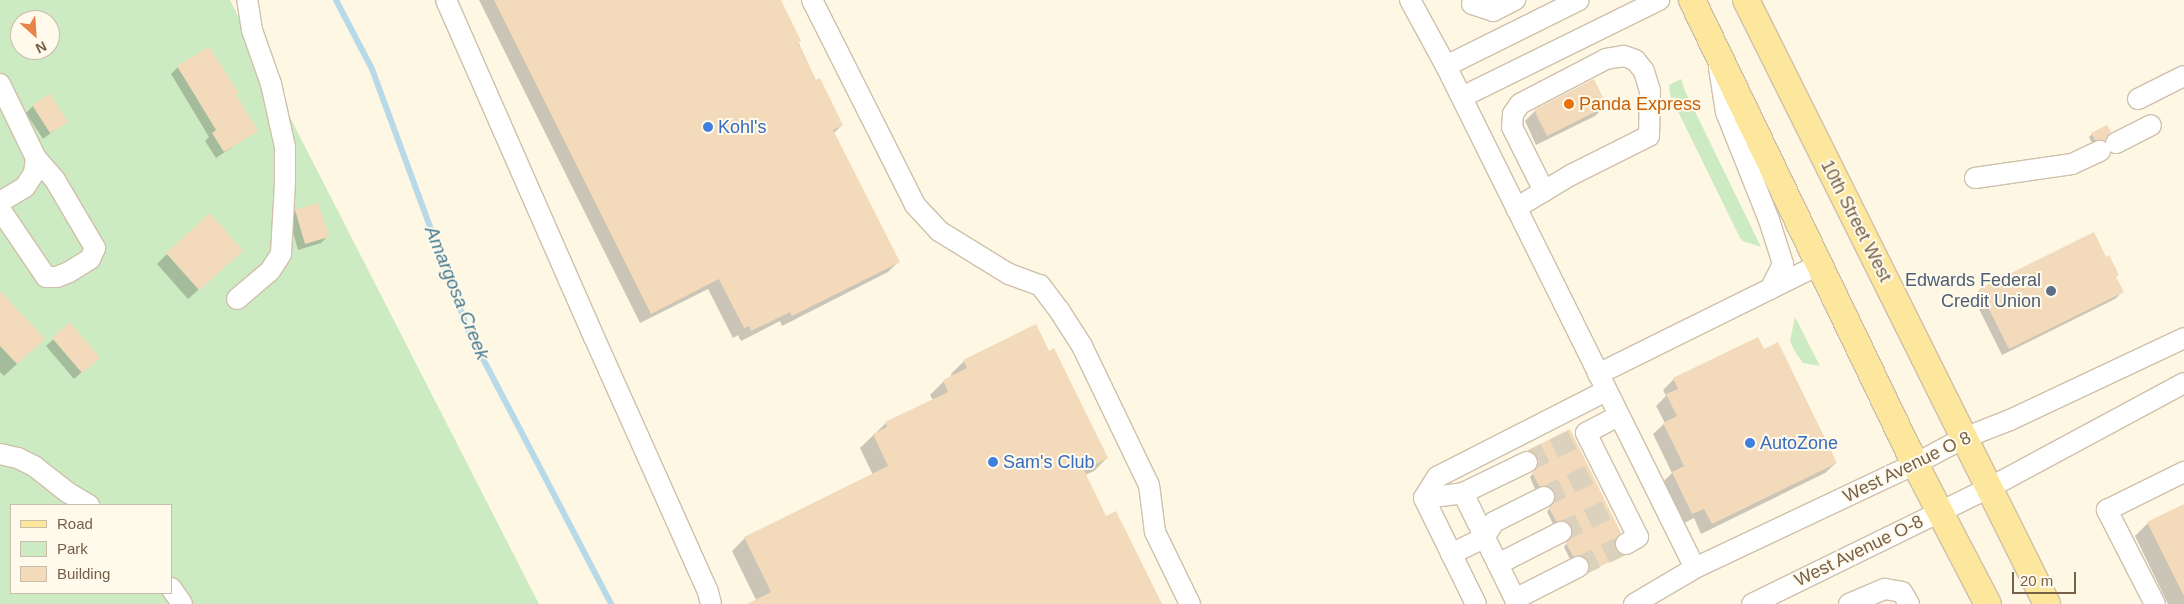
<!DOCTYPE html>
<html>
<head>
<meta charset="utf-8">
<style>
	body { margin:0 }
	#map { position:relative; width:2184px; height:604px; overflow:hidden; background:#fdf7e4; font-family:Arial,sans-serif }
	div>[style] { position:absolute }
	.green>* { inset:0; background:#cdebc2 }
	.shadow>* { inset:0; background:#0003 }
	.stream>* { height:6px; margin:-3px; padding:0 3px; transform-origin:3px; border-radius:3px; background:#b8d9e7 }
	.building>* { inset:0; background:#f3dabb }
	.minor-tunnel>* { height:20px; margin-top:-10px; transform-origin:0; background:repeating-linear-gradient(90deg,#dbd1bd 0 20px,transparent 0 30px) }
	.roads { filter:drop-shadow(1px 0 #cfc0ab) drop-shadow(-1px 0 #cfc0ab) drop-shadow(0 1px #cfc0ab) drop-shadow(0 -1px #cfc0ab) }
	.minor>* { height:20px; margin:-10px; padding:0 10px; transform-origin:10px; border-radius:10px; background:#fff }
	.major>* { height:26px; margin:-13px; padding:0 13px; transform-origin:13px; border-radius:13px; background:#fce79c }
	.dots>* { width:14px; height:14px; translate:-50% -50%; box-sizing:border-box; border:2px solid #fffaeb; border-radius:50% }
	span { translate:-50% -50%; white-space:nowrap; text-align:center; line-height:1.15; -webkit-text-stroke:4px #fffaeb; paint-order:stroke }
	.food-label { font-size:18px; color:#c56008 }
	.left { translate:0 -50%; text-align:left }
	.shop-label { font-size:18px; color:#366cbe }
	.street-label { font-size:18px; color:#766049 }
	.service-label { font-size:18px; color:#4e5e75 }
	.right { translate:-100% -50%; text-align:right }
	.water-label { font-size:19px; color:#457991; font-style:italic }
	.legend { position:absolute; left:10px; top:504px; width:162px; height:90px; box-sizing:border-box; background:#fffaeb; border:1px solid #c8bcaa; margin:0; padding:6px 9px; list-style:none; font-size:15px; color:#766049 }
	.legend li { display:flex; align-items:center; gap:10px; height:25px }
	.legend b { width:25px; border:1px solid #c8bcaa }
	.north { position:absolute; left:10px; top:10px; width:50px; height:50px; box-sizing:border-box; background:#fffaeb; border:1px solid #c8bcaa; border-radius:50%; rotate:154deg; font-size:14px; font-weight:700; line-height:20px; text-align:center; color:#766049 }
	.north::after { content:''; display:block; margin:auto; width:18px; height:22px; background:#e98347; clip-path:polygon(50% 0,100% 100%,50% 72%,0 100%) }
	.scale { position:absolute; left:2012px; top:572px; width:64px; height:22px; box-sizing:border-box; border:2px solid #766049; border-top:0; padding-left:6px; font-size:15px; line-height:18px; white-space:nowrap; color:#766049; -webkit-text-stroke:4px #fffaeb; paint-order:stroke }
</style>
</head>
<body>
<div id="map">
	<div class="green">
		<i style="clip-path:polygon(evenodd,0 0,230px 0,539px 604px,0 604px,0 0,20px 20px,50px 20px,50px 50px,20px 50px,20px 20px,0 0,11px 505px,171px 505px,171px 593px,11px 593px,11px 505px)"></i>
		<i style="clip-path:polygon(1681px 79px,1685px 91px,1761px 247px,1743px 241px,1740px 238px,1670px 95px,1669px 85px)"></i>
		<i style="clip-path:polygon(1795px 317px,1820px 366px,1803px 363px,1794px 350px,1790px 341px)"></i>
	</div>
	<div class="shadow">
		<i style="clip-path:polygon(479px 0,779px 0,816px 81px,842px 125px,834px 133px,898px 262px,888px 272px,782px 326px,780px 321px,741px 341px,738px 335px,733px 338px,708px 289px,640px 323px)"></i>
		<i style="clip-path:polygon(209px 48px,256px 131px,216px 158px,205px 141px,209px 137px,171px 74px,178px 67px)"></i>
		<i style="clip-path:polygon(1606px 105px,1595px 116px,1536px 145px,1525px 121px,1535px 111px)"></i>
		<i style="clip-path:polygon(33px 106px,66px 121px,43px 139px,26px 113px)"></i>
		<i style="clip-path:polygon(2092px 134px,2104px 140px,2100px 143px,2092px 143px,2089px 137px)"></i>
		<i style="clip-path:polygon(296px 211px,328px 236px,321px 243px,298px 250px,289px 218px)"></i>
		<i style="clip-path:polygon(167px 254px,231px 261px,188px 299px,157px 264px)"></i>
		<i style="clip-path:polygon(2115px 278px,2122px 292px,2115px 299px,2002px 355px,1973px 297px,1980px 290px)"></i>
		<i style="clip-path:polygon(0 293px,30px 352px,4px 376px,0 372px)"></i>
		<i style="clip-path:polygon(70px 324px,91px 364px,74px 379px,46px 346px)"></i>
		<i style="clip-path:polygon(1757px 339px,1836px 463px,1825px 473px,1701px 534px,1694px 518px,1682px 524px,1662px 483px,1672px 473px,1653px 434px,1665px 423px,1656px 406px,1666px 396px,1663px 390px,1674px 379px)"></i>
		<i style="clip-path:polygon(1049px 352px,1107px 458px,1094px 471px,1085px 475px,1105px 517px,1160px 604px,754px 604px,757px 602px,732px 551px,745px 538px,873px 475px,860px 448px,886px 423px,933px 400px,930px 395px,943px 382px,952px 377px,951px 374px,964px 361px)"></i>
		<i style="clip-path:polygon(1569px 431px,1615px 537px,1613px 545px,1615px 551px,1621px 555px,1586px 574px,1586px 564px,1575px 558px,1570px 559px,1564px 547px,1570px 537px,1568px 529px,1558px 523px,1553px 524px,1547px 512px,1553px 502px,1552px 494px,1542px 488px,1535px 489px,1530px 477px,1534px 472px,1535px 461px,1526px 454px)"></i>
		<i style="clip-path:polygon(2184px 505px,2184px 604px,2168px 604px,2135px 536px,2148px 523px)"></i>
	</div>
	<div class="stream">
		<i style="left:336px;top:0;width:78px;rotate:62.4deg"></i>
		<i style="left:372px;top:69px;width:280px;rotate:69.8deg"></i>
		<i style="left:469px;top:332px;width:307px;rotate:62.4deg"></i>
	</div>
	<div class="building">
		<i style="clip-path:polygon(494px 0,781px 0,801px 41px,798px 43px,816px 80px,820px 78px,843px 125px,833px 130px,900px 262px,792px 316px,790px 312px,751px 331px,749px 326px,744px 328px,719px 279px,651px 314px)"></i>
		<i style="clip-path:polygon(209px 47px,239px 93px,236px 95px,258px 131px,224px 152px,212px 133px,216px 130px,177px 66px)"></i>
		<i style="clip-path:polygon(1594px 79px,1607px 106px,1547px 136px,1534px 110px)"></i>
		<i style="clip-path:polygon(50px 94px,68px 122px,50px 133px,32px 105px)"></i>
		<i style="clip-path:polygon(2107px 125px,2111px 132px,2105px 140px,2095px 140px,2091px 133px)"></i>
		<i style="clip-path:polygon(318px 203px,329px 237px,305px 244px,295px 210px)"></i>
		<i style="clip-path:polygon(210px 213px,243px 251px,199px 290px,166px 253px)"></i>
		<i style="clip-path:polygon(2094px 232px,2106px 257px,2109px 255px,2119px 275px,2116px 277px,2124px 292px,2009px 349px,1979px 289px)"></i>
		<i style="clip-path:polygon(0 291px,45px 339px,17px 364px,0 346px)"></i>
		<i style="clip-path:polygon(70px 322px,100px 358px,82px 373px,52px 338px)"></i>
		<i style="clip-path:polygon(1036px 324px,1049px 351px,1054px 348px,1108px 458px,1084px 470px,1106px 516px,1116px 511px,1162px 604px,747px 604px,771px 592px,744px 537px,888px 466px,873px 434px,887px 427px,885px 422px,948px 392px,943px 380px,967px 368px,963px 360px)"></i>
		<i style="clip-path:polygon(1758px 337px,1764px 349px,1778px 342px,1837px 463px,1712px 524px,1704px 509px,1692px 514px,1672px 472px,1684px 466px,1663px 423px,1677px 416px,1666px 394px,1678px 389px,1673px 378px)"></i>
		<i style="clip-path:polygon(1570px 429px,1621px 533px,1616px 538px,1614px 545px,1616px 550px,1623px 555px,1589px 572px,1589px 562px,1585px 557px,1573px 556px,1566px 543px,1571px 538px,1572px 527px,1567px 522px,1556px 521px,1549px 508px,1554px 503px,1555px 492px,1550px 487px,1539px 486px,1532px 473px,1537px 468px,1538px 457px,1528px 450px)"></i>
		<i style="clip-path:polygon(2184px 504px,2184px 596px,2147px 522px)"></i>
	</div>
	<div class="minor-tunnel">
		<i style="left:1527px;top:462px;width:52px;rotate:-26.1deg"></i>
		<i style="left:1544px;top:497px;width:52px;rotate:-26.1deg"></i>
		<i style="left:1561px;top:532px;width:53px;rotate:-25.6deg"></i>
		<i style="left:1578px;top:567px;width:53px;rotate:-25.6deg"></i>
	</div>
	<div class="roads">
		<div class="minor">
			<i style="left:446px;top:0;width:368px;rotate:66.3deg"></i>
			<i style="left:594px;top:337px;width:279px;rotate:65.9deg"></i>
			<i style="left:708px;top:592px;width:12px;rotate:76deg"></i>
			<i style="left:812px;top:0;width:229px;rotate:63.3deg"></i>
			<i style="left:915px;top:205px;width:35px;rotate:47deg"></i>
			<i style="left:939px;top:231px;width:82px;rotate:31.6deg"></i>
			<i style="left:1009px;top:274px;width:33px;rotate:20deg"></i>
			<i style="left:1040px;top:285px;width:31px;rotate:53deg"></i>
			<i style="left:1059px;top:310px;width:43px;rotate:57.4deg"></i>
			<i style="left:1082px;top:346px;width:154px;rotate:64.3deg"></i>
			<i style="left:1149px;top:485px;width:47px;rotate:82.7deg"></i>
			<i style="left:1155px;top:532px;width:80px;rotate:64.1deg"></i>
			<i style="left:1410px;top:0;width:75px;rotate:61.4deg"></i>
			<i style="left:1446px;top:66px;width:560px;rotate:63.62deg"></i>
			<i style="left:1472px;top:4px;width:22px;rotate:18deg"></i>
			<i style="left:1493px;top:11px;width:25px;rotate:-27deg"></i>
			<i style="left:1446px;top:66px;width:148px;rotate:-26.4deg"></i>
			<i style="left:1719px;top:68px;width:45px;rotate:81deg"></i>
			<i style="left:1726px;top:112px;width:116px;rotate:68.3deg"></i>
			<i style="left:1769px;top:220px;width:46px;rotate:72.3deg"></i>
			<i style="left:1783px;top:264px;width:28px;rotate:117deg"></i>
			<i style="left:0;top:84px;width:82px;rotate:64.1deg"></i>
			<i style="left:36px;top:158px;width:29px;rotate:49deg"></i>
			<i style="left:55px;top:180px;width:79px;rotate:59.5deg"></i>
			<i style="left:95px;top:248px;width:12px;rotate:114deg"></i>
			<i style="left:90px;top:259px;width:25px;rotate:148deg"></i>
			<i style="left:69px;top:272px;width:13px;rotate:157deg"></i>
			<i style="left:57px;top:277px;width:11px;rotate:180deg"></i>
			<i style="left:46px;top:277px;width:82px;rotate:-124.1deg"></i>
			<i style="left:1462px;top:97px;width:220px;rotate:-26.2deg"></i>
			<i style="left:2138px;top:99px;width:51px;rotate:-26.6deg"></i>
			<i style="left:2116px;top:143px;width:39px;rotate:-27deg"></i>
			<i style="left:1975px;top:178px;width:98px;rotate:-8.2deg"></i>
			<i style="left:2072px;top:164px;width:31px;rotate:-25deg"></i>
			<i style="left:0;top:202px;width:29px;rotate:-31deg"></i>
			<i style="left:25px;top:187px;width:17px;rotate:-57deg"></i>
			<i style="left:34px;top:173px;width:15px;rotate:-82deg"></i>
			<i style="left:1516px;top:208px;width:64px;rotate:-31deg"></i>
			<i style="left:1571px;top:175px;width:87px;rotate:-26.6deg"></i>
			<i style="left:1649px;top:136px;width:45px;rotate:-88.7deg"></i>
			<i style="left:1650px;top:91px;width:21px;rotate:-107deg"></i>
			<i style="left:1644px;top:71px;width:14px;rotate:-129deg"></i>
			<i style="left:1635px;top:60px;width:12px;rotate:-160deg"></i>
			<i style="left:1624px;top:56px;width:18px;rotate:171deg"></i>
			<i style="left:1606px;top:59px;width:97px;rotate:152.4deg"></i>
			<i style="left:1520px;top:104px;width:12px;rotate:125deg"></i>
			<i style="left:1513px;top:114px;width:13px;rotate:94deg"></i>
			<i style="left:1512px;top:127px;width:72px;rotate:63.4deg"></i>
			<i style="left:237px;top:299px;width:43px;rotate:-40.3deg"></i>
			<i style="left:270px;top:271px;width:20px;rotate:-57deg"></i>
			<i style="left:281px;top:254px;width:72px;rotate:-86.8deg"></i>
			<i style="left:285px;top:182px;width:35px;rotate:-90deg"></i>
			<i style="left:285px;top:147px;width:65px;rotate:-102.5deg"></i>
			<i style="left:271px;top:84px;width:57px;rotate:-109.4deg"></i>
			<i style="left:252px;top:30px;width:30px;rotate:-99deg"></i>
			<i style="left:1598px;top:374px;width:246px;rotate:-26.3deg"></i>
			<i style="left:1618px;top:416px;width:36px;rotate:152deg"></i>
			<i style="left:1586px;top:433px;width:116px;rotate:63.4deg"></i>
			<i style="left:1638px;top:537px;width:14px;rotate:150deg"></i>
			<i style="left:0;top:454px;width:18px;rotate:13deg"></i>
			<i style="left:18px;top:458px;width:18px;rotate:27deg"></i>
			<i style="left:34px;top:466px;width:42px;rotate:38.2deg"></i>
			<i style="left:67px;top:492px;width:26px;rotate:31deg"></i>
			<i style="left:1463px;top:493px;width:118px;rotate:63.9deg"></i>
			<i style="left:1515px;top:599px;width:71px;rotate:-26.9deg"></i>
			<i style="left:1424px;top:498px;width:25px;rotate:-58deg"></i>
			<i style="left:1437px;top:477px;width:190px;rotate:-27deg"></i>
			<i style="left:1424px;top:498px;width:118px;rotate:63.9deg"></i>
			<i style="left:1424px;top:498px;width:39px;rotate:-7deg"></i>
			<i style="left:1463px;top:493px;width:71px;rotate:-25.8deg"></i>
			<i style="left:1451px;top:554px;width:37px;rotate:-26deg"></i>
			<i style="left:1484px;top:538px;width:19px;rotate:-58deg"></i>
			<i style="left:1494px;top:522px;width:56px;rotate:-26.6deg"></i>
			<i style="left:1498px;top:564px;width:71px;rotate:-26.9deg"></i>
			<i style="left:171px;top:588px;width:19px;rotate:55deg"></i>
			<i style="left:1634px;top:604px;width:71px;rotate:-30.5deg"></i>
			<i style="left:1695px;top:568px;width:243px;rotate:-25.3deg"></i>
			<i style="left:1915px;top:464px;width:55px;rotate:-28deg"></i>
			<i style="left:1964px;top:438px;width:49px;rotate:-21.4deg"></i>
			<i style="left:2010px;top:420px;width:192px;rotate:-25.2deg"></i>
			<i style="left:1752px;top:604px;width:264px;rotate:-26.1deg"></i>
			<i style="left:1989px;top:488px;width:221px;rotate:-28.3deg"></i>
			<i style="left:1849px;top:604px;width:39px;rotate:-23deg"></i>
			<i style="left:1885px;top:589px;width:17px;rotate:10deg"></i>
			<i style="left:1902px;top:592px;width:14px;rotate:60deg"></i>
			<i style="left:2155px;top:604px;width:106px;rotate:-117.1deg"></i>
			<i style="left:2107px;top:510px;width:86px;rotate:-26.3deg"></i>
		</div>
		<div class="major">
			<i style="left:1692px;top:0;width:515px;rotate:64.33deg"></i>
			<i style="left:1915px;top:464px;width:158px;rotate:62.5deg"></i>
			<i style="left:1746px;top:0;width:675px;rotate:63.51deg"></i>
		</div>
	</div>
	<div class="dots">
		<i style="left:1569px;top:104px;background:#e8710a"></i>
		<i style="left:708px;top:127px;background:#3f7fe0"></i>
		<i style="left:2051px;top:291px;background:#5c6f8a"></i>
		<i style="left:1750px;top:443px;background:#3f7fe0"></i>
		<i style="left:993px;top:462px;background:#3f7fe0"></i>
	</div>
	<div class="food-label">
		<span class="left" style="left:1579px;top:104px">Panda Express</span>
	</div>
	<div class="shop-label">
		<span class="left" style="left:718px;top:127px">Kohl's</span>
		<span class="left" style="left:1760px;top:443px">AutoZone</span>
		<span class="left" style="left:1003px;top:462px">Sam's Club</span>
	</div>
	<div class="street-label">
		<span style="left:1856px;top:221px;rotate:63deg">10th Street West</span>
		<span style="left:1907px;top:467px;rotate:-26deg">West Avenue O 8</span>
		<span style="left:1859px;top:551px;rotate:-26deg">West Avenue O-8</span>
	</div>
	<div class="service-label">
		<span class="right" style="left:2041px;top:291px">Edwards Federal<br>Credit Union</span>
	</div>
	<div class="water-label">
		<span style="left:457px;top:293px;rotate:68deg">Amargosa Creek</span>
	</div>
	<ul class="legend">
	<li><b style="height:6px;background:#fce79c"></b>Road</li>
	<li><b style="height:14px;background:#cdebc2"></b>Park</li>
	<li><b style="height:14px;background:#f3dabb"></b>Building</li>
	</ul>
	<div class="north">N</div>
	<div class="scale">20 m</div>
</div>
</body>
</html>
